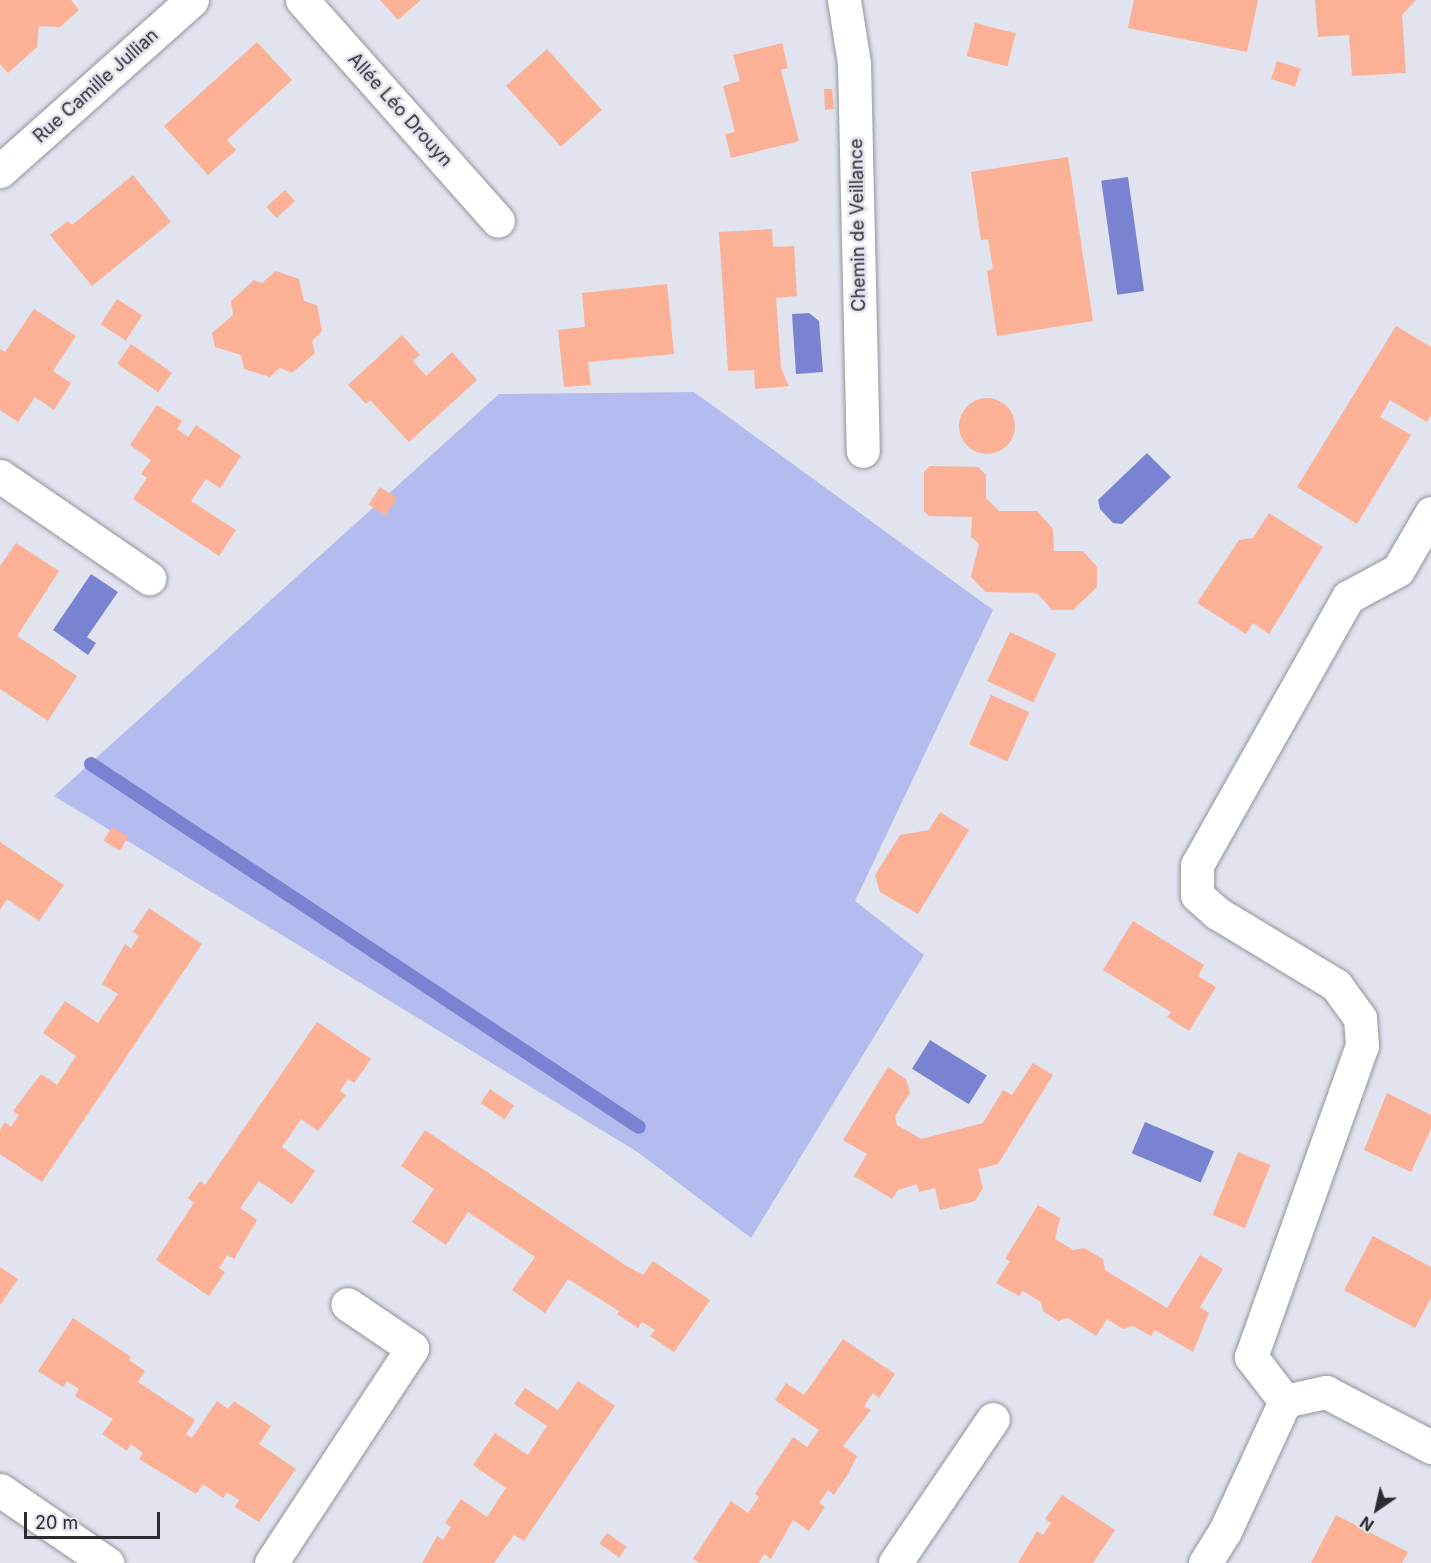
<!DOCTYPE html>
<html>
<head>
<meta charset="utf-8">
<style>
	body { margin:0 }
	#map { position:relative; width:1431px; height:1563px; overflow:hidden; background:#e1e3ee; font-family:Inter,sans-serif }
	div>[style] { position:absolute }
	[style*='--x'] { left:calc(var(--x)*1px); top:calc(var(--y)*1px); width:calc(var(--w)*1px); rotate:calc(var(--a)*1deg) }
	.green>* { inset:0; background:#b3bbef }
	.water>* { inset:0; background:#7a83d2; transform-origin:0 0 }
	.stream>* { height:14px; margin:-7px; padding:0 7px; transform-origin:7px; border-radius:7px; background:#7a83d2 }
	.building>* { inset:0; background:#fcb197; transform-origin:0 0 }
	.round { border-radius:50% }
	.roads { filter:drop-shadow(0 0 2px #92949e) drop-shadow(0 0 2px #92949e) }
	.minor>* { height:33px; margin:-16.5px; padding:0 16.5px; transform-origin:16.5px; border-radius:16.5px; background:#fff }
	span { translate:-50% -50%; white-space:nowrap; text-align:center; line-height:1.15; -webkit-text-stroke:5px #e1e3ee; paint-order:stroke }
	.street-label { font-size:18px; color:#2b2c30 }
	.north { position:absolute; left:1347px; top:1479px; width:60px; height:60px; -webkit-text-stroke:4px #e1e3ee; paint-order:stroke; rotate:214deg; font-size:16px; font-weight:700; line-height:24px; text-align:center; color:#2b2c30 }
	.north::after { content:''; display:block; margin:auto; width:21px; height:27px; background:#2b2c30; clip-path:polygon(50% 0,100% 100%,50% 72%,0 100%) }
	.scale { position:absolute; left:24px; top:1512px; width:136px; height:27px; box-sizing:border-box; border:3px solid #2b2c30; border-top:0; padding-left:8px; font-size:18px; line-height:21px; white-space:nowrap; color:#2b2c30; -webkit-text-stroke:4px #e1e3ee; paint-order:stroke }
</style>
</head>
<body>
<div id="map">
	<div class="green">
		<i style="clip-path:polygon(694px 392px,993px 610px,855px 901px,924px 955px,751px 1238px,639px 1153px,54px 796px,499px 394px)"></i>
	</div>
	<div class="water">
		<i style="left:1128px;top:177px;width:115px;height:27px;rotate:82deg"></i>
		<i style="clip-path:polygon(809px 313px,819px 321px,823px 372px,796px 374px,792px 314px)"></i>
		<i style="clip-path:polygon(1147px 453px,1171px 477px,1122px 524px,1113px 523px,1100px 509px,1098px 500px)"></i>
		<i style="clip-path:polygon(91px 574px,118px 592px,87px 637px,96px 643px,88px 655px,53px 630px)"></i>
		<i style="left:930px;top:1040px;width:67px;height:34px;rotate:32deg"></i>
		<i style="left:1145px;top:1122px;width:75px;height:34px;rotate:23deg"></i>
	</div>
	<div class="stream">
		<i style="--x:91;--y:764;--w:657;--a:33.52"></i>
	</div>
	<div class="building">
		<i style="clip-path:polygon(0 0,71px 0,79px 10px,60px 27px,39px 26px,37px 47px,8px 73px,0 64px)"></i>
		<i style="clip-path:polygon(380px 0,421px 0,398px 20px)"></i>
		<i style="clip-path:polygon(1134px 0,1258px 0,1247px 52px,1128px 28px)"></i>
		<i style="clip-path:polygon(1315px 0,1416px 0,1402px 15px,1406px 73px,1352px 76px,1349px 35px,1318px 37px)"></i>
		<i style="left:975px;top:23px;width:42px;height:34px;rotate:14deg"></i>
		<i style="clip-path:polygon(257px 42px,292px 80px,227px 140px,236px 150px,208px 175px,164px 126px)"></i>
		<i style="clip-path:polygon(782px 43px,788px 68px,781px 70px,799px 141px,731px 158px,725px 134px,735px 132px,723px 86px,740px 81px,733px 55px)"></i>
		<i style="left:547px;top:49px;width:82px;height:55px;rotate:48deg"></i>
		<i style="left:1277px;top:61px;width:25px;height:19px;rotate:18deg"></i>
		<i style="clip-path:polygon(824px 89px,832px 89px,834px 109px,825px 110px)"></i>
		<i style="clip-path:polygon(1068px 157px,1093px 321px,997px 336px,987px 271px,993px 269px,988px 239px,981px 240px,971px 172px)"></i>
		<i style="clip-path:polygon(133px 175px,171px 222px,92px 286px,50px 235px,68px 221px,72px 225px)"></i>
		<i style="left:285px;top:190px;width:15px;height:25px;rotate:48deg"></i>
		<i style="clip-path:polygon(772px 229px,773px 247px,794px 246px,797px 296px,776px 298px,781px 368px,789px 386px,755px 389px,754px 370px,728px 371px,719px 232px)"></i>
		<i style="clip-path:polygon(276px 271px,299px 279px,304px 301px,317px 305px,322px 331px,312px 341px,315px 353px,292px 373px,280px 368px,270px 377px,244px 369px,241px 355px,215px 347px,212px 333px,233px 315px,231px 301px,254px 280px,262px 283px)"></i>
		<i style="clip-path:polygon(667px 284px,674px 354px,588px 362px,591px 385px,564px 387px,558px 330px,585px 327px,582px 293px)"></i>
		<i style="left:117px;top:299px;width:30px;height:30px;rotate:33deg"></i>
		<i style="clip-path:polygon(34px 309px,76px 336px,53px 371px,71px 383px,54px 410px,35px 397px,18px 422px,0 410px,0 349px,5px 352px)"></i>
		<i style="clip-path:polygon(1396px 326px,1431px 347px,1431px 415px,1427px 422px,1390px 400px,1380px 417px,1411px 435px,1357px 524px,1297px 487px)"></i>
		<i style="clip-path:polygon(402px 335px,420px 355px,413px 361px,426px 376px,452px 352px,477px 380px,409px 442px,370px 400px,366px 404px,348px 385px)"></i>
		<i style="left:131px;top:344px;width:50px;height:24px;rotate:35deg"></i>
		<i class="round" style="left:959px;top:398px;width:56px;height:56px"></i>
		<i style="clip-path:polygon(157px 405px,182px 421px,177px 429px,188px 437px,196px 425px,241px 456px,220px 488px,206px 479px,191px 501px,236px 530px,219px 556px,133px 499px,147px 478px,141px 474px,151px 460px,130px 445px)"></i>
		<i style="clip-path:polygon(930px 466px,978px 467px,986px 475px,986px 498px,999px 511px,1037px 511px,1053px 529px,1054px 551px,1083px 551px,1097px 567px,1097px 587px,1073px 610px,1052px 610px,1037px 593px,986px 592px,971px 577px,979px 544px,971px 537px,972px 517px,929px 516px,924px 511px,924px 472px)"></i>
		<i style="left:380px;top:487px;width:20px;height:21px;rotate:33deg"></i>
		<i style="clip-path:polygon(1269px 513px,1323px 547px,1269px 634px,1253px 623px,1246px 634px,1197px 603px,1239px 540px,1253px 538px)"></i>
		<i style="clip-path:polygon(16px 543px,59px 571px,17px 636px,77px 676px,48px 721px,0 689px,0 566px)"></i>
		<i style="left:1010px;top:632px;width:51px;height:54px;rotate:25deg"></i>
		<i style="left:991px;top:695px;width:42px;height:54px;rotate:24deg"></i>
		<i style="clip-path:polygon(940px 812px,969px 830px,918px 914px,880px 892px,875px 875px,900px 835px,929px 830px)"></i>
		<i style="left:112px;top:827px;width:19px;height:16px;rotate:32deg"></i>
		<i style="clip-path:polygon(0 842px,64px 885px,39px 921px,7px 899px,0 910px)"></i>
		<i style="clip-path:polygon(149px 908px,202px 944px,42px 1182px,0 1154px,0 1130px,5px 1122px,11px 1127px,19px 1115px,13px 1111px,41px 1074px,57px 1085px,76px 1056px,43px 1033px,65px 1001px,98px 1023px,118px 994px,102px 984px,125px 944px,131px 948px,139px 936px,133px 932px)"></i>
		<i style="clip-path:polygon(1133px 921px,1204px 965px,1198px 976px,1216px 987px,1189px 1031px,1167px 1017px,1171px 1012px,1103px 970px)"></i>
		<i style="clip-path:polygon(317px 1022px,371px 1059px,354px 1083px,348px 1079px,340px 1091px,346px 1095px,318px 1131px,301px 1119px,282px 1147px,315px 1171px,292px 1204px,259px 1181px,240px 1208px,257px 1220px,234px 1259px,227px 1255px,219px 1268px,225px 1272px,209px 1296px,156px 1260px,194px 1203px,188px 1198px,200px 1181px,205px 1185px)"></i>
		<i style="clip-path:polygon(1033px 1063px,1053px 1075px,998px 1164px,978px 1169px,983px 1188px,975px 1201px,940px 1210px,935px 1188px,919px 1192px,917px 1184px,898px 1190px,892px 1199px,854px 1176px,867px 1154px,843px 1140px,888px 1067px,906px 1079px,910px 1093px,895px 1116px,897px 1125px,921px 1139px,983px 1123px,1003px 1090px,1012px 1095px)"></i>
		<i style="left:490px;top:1089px;width:29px;height:17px;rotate:34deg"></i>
		<i style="clip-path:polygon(1387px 1093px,1431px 1115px,1431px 1129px,1411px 1172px,1364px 1150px)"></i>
		<i style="clip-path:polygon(425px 1130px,625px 1265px,643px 1275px,653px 1261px,710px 1300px,674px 1352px,650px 1336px,655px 1330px,642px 1322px,638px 1328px,617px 1314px,619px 1311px,568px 1279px,545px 1313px,512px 1290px,535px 1257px,468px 1212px,446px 1245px,412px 1222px,434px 1189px,401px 1166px)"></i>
		<i style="left:1238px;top:1152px;width:35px;height:68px;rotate:22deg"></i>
		<i style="clip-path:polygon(1038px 1205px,1060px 1218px,1055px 1239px,1073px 1250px,1084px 1248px,1103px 1259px,1105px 1270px,1167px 1308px,1200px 1255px,1223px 1269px,1200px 1307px,1209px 1313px,1193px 1352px,1155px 1330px,1151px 1336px,1133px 1326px,1123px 1329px,1107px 1319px,1096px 1336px,1068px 1318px,1058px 1321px,1043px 1311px,1041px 1302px,1023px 1291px,1019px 1296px,996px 1283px,1010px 1261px,1005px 1259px)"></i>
		<i style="clip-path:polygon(1373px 1236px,1431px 1267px,1431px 1298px,1415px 1328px,1344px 1290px)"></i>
		<i style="clip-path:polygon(0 1267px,18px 1279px,0 1305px)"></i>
		<i style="clip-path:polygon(73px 1318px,131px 1357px,129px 1360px,145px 1371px,138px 1382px,195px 1420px,186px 1434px,192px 1438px,217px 1401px,228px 1409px,234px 1401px,271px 1426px,259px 1444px,296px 1469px,259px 1522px,235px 1507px,239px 1500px,227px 1492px,223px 1498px,203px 1484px,196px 1494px,139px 1459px,143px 1453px,131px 1444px,127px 1451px,102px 1434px,113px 1419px,75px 1396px,79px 1389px,67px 1381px,63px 1387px,38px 1371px)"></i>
		<i style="clip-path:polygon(843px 1339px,895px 1374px,879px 1398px,873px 1393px,864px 1406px,871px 1410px,843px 1446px,857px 1456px,848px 1474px,834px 1495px,828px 1490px,819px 1503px,825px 1507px,809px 1531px,793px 1520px,771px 1559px,764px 1554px,759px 1563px,699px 1563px,693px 1559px,731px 1501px,748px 1513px,759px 1497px,755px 1494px,793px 1437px,807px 1447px,819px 1430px,775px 1400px,786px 1383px,804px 1395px)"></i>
		<i style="clip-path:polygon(578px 1381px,615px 1406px,524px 1541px,514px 1535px,494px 1563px,422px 1563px,437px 1536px,443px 1540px,451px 1527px,445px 1523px,461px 1499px,487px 1517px,506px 1488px,473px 1465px,495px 1433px,528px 1455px,547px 1426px,514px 1404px,525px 1388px,558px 1410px)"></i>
		<i style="clip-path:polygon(1062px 1495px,1115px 1530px,1093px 1563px,1018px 1563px,1037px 1531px,1043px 1535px,1051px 1523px,1045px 1519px)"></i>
		<i style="clip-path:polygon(1336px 1515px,1408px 1552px,1402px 1563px,1311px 1563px)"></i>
		<i style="left:607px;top:1533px;width:24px;height:13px;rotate:35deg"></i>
	</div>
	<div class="roads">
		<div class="minor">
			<i style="--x:302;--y:0;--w:295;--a:48.4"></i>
			<i style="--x:844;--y:0;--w:64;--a:81"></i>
			<i style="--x:854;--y:63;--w:388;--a:88.7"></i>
			<i style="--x:0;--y:171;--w:257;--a:-41.7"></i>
			<i style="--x:0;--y:476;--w:181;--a:34.4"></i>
			<i style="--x:1285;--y:1401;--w:56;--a:-127.7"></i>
			<i style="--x:1251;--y:1357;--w:330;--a:-70.4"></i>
			<i style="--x:1362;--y:1046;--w:28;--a:-94"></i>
			<i style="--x:1360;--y:1018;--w:41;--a:-126"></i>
			<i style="--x:1336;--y:985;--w:139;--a:-148.8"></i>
			<i style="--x:1217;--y:913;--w:27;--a:-138"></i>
			<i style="--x:1197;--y:895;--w:30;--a:-90"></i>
			<i style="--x:1197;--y:865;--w:308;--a:-60.6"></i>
			<i style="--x:1348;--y:597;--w:57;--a:-28.4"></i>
			<i style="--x:1398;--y:570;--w:66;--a:-59.9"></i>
			<i style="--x:0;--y:1490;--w:130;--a:34.3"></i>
			<i style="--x:271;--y:1563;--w:257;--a:-56.7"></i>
			<i style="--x:412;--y:1348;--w:78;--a:-145.9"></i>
			<i style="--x:895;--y:1563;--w:174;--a:-55.8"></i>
			<i style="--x:1205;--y:1563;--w:38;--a:-58"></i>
			<i style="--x:1225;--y:1531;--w:143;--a:-65.2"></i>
			<i style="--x:1285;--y:1401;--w:42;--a:-12.4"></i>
			<i style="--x:1326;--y:1392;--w:119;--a:27.6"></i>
		</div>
	</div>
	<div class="street-label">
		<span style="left:96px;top:86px;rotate:-42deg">Rue Camille Jullian</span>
		<span style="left:400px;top:110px;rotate:48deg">Allée Léo Drouyn</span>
		<span style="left:858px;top:225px;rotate:-91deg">Chemin de Veillance</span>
	</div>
	<div class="north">N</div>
	<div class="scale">20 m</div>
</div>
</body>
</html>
